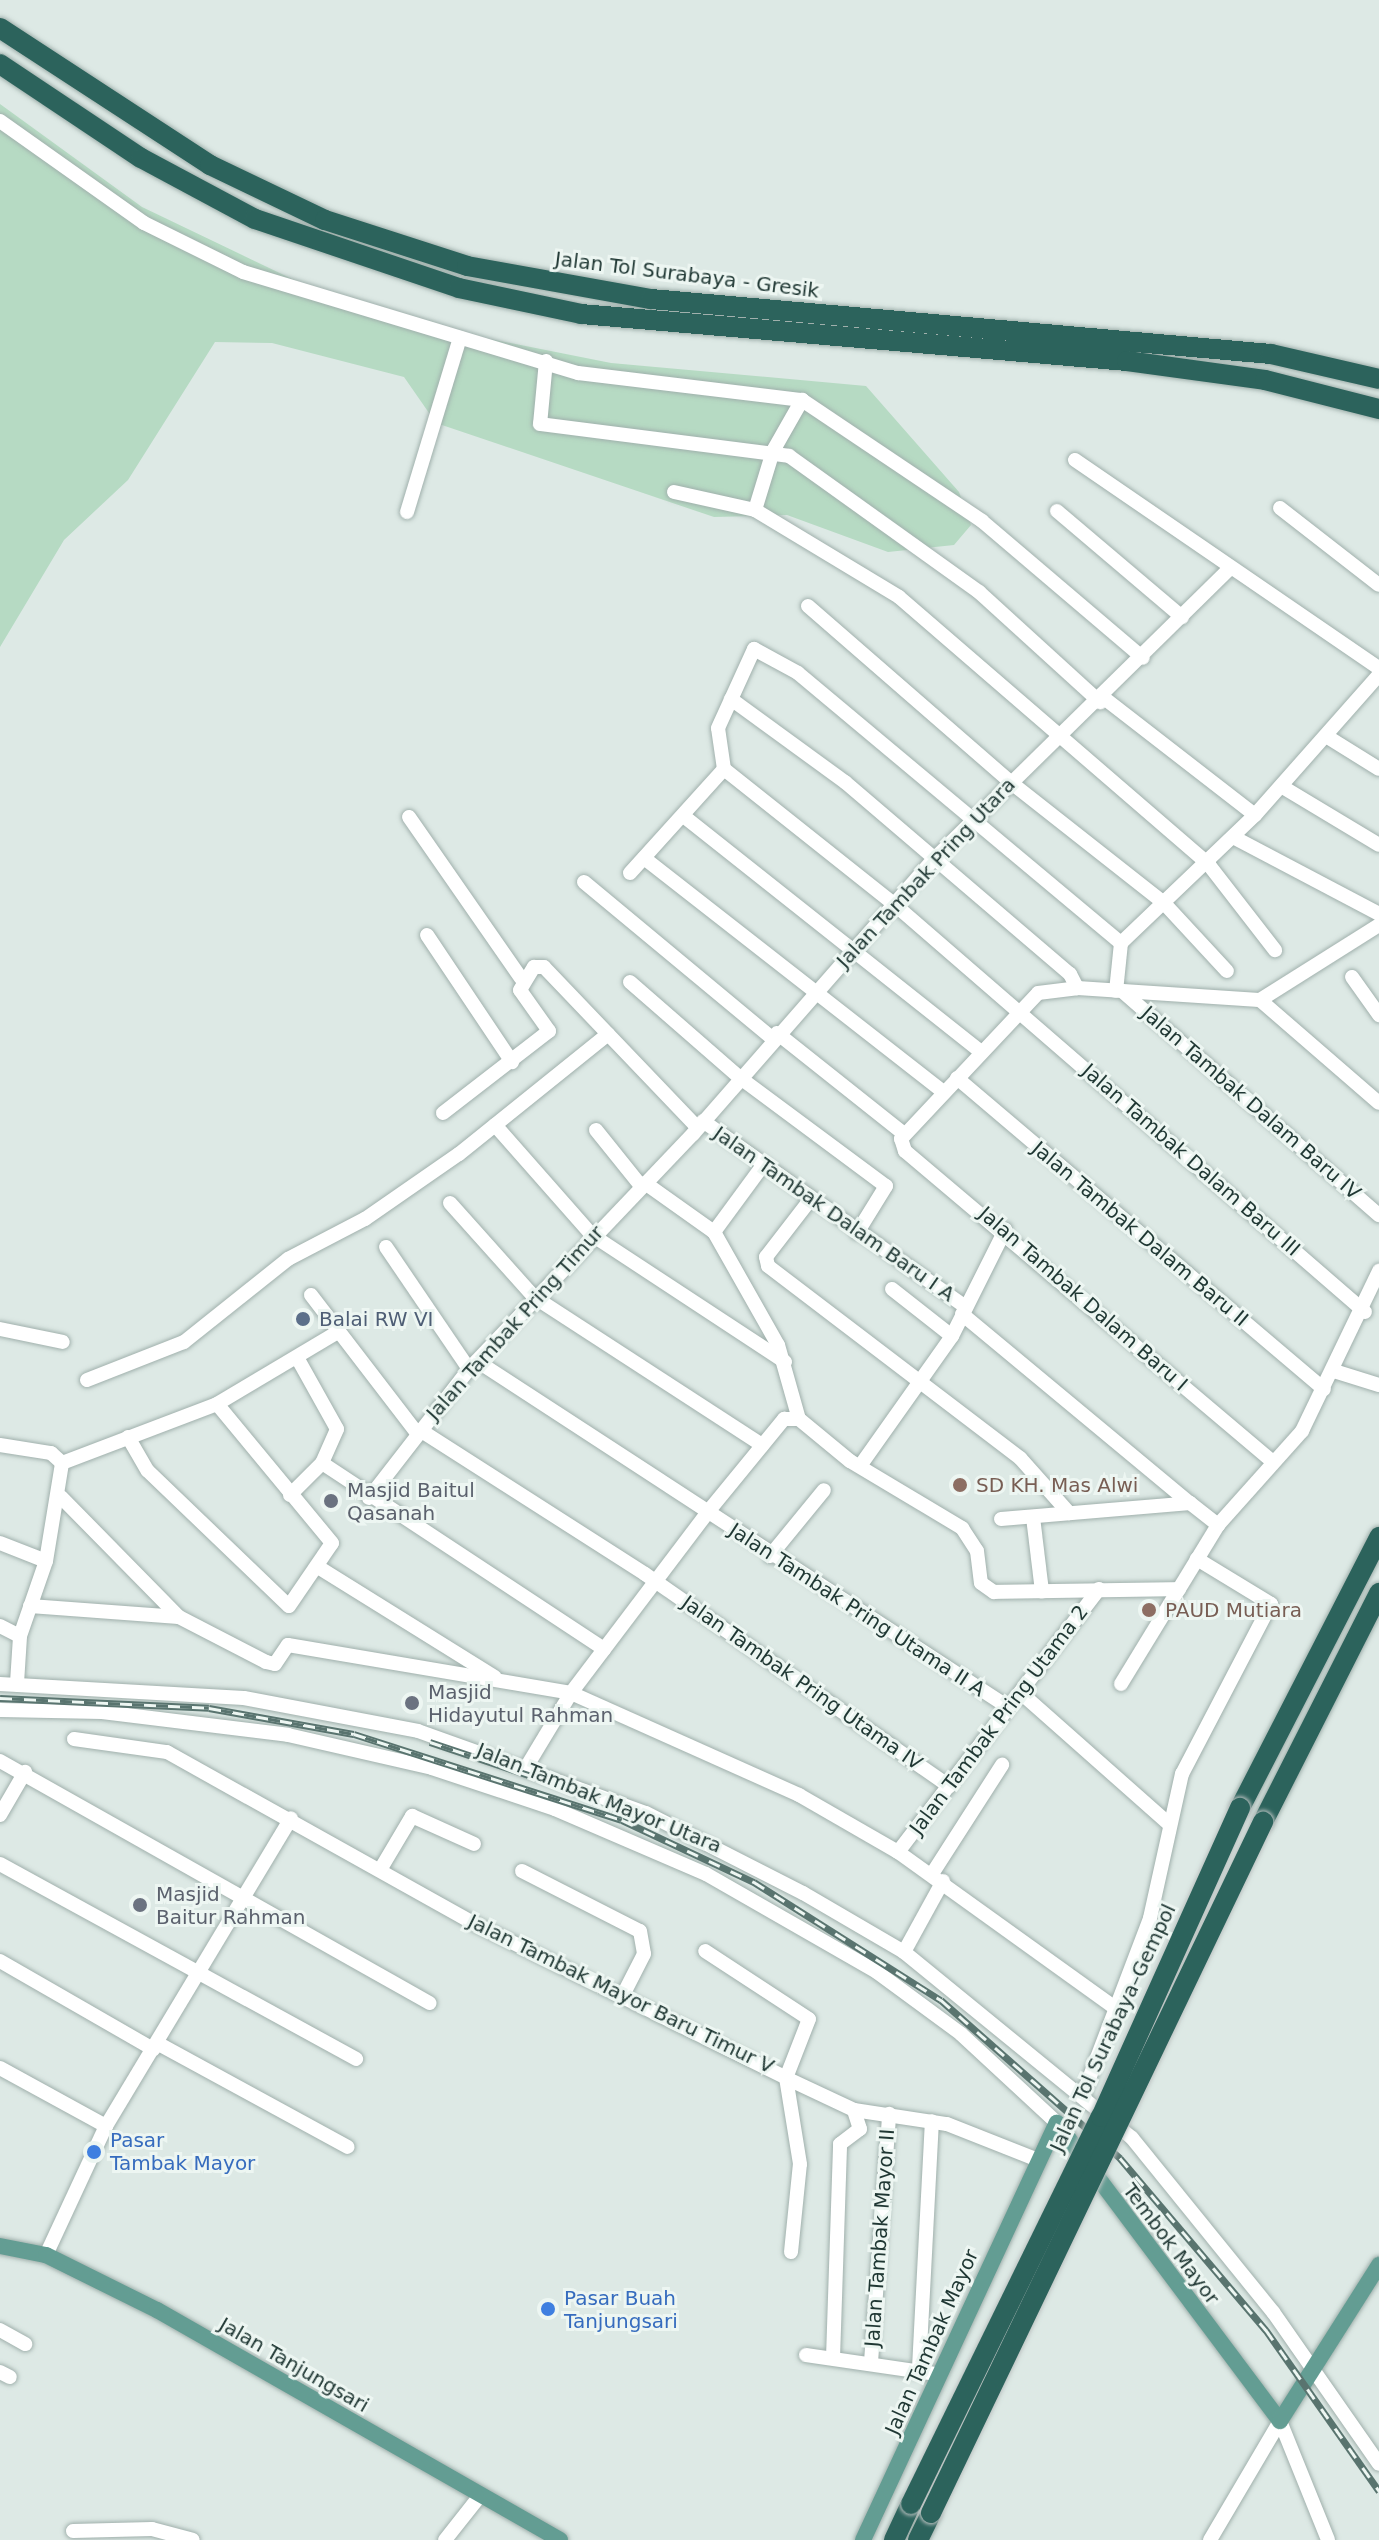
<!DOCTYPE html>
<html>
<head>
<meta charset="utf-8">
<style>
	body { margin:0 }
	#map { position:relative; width:1379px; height:2540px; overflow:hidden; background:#dde9e5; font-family:"DejaVu Sans",sans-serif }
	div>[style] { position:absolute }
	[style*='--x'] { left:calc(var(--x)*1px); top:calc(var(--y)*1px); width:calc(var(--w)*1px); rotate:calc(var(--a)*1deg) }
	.green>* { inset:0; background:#b6dac3 }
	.roads { filter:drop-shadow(0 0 2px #a0b0ac) drop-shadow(0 0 2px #a0b0ac) }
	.minor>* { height:14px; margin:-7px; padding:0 7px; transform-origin:7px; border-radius:7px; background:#fff }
	.major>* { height:16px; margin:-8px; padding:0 8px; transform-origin:8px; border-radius:8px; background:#639d93 }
	.highway>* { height:20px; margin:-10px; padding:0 10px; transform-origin:10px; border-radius:10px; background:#2c635c }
	.rail>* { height:7px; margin-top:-3.5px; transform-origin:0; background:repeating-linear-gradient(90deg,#edf6f2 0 12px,#59746f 0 24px); box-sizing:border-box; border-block:2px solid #59746f }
	.bridges { filter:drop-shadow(0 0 2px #bcc3c2) drop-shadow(0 0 2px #bcc3c2) }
	.highway-bridge>* { height:20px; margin:-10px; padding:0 10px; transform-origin:10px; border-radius:10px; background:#2c635c }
	.dots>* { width:22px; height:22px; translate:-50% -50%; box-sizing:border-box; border:4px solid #edf6f2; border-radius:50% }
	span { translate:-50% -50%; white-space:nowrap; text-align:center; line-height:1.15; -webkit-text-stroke:6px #edf6f2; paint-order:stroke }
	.street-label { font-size:20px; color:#1f3733 }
	.service-label { font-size:20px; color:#4e5e75 }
	.left { translate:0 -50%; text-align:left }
	.education-label { font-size:20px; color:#785e54 }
	.worship-label { font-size:20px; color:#5b616d }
	.shop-label { font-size:20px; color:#366cbe }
</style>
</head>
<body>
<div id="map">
	<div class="green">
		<i style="clip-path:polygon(0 104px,142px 207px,311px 288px,450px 331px,611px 363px,866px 386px,959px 492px,971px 525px,954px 545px,888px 552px,787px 515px,714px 517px,436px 423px,404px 377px,272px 343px,215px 342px,128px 480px,64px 540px,0 647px)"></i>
	</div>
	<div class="roads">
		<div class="minor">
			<i style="--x:0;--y:121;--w:176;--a:35.3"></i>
			<i style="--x:144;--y:223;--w:110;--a:26.3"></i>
			<i style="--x:243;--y:272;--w:350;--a:16.8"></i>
			<i style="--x:578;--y:373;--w:226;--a:6.9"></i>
			<i style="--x:802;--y:400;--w:217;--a:33.9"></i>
			<i style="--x:982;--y:521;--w:211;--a:40.4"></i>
			<i style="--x:546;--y:361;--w:63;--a:95.4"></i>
			<i style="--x:540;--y:424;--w:251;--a:7.3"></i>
			<i style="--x:789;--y:456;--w:234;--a:35.6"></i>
			<i style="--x:979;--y:592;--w:164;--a:42.3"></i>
			<i style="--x:1075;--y:460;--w:368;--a:34.4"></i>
			<i style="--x:674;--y:492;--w:83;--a:12.5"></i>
			<i style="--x:755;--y:510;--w:168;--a:31.1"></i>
			<i style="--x:899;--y:597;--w:410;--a:40.8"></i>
			<i style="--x:1209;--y:865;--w:108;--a:52.2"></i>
			<i style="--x:1280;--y:508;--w:125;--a:37.9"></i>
			<i style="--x:755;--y:510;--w:62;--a:-73"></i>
			<i style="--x:773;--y:451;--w:59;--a:-60.4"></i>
			<i style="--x:1057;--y:511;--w:164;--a:40.3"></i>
			<i style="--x:407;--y:512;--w:182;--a:-73.1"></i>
			<i style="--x:808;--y:606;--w:267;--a:41"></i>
			<i style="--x:1009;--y:781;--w:196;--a:38.2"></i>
			<i style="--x:1163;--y:902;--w:94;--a:47.2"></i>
			<i style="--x:1104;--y:698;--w:191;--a:37.8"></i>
			<i style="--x:1255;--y:815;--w:185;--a:136.3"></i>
			<i style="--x:731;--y:699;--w:141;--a:36.1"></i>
			<i style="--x:845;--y:782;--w:296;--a:40.5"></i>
			<i style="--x:1070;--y:974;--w:16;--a:63"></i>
			<i style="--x:1326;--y:736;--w:62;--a:31.9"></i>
			<i style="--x:724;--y:769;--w:217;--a:38.5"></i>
			<i style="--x:894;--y:904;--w:623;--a:40.9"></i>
			<i style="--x:1281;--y:786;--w:114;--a:31"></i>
			<i style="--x:1255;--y:815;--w:187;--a:-48.5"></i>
			<i style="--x:409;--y:817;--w:196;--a:55.2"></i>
			<i style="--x:686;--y:818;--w:375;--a:38.4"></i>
			<i style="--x:1235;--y:838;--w:163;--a:27.8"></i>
			<i style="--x:644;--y:858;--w:380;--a:38"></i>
			<i style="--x:630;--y:873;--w:140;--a:-47.9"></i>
			<i style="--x:724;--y:769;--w:41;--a:-98.3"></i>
			<i style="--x:718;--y:728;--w:87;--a:-65.5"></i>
			<i style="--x:754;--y:649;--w:50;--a:28.6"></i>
			<i style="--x:798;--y:673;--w:421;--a:39.9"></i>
			<i style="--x:1121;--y:943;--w:48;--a:95.9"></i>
			<i style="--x:584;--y:882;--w:244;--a:39.7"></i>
			<i style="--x:427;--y:935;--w:153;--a:56.2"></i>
			<i style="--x:1352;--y:977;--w:47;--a:54.6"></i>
			<i style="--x:630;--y:982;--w:145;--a:41.1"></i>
			<i style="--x:739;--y:1077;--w:183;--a:36.6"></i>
			<i style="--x:886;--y:1186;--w:55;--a:121.7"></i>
			<i style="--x:1122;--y:991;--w:341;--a:41.1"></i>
			<i style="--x:1260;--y:1000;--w:157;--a:40.9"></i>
			<i style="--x:777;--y:1033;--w:162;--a:38.5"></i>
			<i style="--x:957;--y:1078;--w:481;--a:40.3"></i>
			<i style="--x:443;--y:1113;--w:134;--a:-37.7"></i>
			<i style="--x:549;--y:1031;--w:50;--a:-125.3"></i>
			<i style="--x:520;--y:990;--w:27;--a:-59"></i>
			<i style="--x:534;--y:967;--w:10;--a:0"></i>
			<i style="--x:544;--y:967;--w:93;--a:46.3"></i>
			<i style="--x:703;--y:1121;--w:322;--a:35.3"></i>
			<i style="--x:495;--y:1125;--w:147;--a:48.6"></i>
			<i style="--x:592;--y:1235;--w:231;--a:33.3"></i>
			<i style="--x:596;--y:1130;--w:72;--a:51.2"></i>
			<i style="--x:645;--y:1183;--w:85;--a:35.4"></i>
			<i style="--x:714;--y:1232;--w:130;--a:60.5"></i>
			<i style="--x:778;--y:1345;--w:77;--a:74.2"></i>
			<i style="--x:810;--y:1200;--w:72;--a:127.7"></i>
			<i style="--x:766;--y:1257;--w:9;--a:77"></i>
			<i style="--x:768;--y:1266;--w:317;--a:37.3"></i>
			<i style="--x:1020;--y:1458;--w:74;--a:48.3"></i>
			<i style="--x:450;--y:1203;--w:126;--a:48.2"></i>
			<i style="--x:534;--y:1297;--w:272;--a:33"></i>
			<i style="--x:714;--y:1232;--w:84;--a:-53.7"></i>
			<i style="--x:386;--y:1247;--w:148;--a:55.8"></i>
			<i style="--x:892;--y:1289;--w:76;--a:38.1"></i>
			<i style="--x:311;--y:1295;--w:174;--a:52.5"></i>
			<i style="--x:962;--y:1314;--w:296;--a:39.7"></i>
			<i style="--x:0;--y:1329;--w:64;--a:11.7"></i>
			<i style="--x:477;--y:1361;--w:634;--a:33.09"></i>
			<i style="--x:1334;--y:1371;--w:47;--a:17.3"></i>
			<i style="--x:87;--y:1380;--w:104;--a:-21.4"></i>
			<i style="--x:184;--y:1342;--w:133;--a:-38.6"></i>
			<i style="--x:288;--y:1259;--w:87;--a:-27.5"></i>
			<i style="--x:365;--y:1219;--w:114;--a:-34.7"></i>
			<i style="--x:459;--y:1154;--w:191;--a:-38.8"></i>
			<i style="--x:608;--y:1034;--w:129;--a:46.3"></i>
			<i style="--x:799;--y:1419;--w:66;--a:39.5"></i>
			<i style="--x:850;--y:1461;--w:131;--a:30.9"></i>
			<i style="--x:962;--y:1528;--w:27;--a:57"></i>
			<i style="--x:977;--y:1551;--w:32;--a:83"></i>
			<i style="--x:981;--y:1583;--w:16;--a:35"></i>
			<i style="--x:994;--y:1592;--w:185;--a:-0.9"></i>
			<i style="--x:420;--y:1430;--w:267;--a:32.6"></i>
			<i style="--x:645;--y:1574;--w:371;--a:34.9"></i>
			<i style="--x:128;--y:1437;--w:39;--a:60"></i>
			<i style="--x:148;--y:1471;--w:195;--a:43.8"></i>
			<i style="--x:289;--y:1606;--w:76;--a:-55.7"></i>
			<i style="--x:332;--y:1543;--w:180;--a:-129.6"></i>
			<i style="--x:0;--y:1445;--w:52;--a:8.9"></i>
			<i style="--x:51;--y:1453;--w:15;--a:42"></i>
			<i style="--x:1273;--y:1462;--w:482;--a:-139.8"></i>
			<i style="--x:905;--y:1151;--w:13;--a:-108"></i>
			<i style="--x:901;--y:1139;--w:200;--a:-46.8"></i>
			<i style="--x:1038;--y:993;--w:39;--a:-7"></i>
			<i style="--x:1077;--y:988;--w:183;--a:3.8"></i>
			<i style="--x:1260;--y:1000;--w:141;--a:-32.2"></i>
			<i style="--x:62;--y:1463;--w:166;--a:-20.8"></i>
			<i style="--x:217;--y:1404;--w:141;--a:-30.8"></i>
			<i style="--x:322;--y:1463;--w:338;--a:33.4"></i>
			<i style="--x:860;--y:1466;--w:159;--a:-54.7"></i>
			<i style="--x:952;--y:1336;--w:119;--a:-63.4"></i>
			<i style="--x:290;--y:1495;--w:45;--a:-45"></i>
			<i style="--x:322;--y:1463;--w:37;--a:-66"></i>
			<i style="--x:337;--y:1429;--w:78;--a:-119.2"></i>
			<i style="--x:61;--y:1497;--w:168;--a:45.5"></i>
			<i style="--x:179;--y:1617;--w:98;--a:27.3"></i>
			<i style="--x:266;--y:1662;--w:9;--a:13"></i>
			<i style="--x:275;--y:1664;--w:23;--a:-56"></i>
			<i style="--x:288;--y:1645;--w:287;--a:9.6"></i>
			<i style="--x:571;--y:1693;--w:250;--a:24.1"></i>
			<i style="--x:799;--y:1795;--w:114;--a:29.9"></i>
			<i style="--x:898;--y:1852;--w:272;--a:35.7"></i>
			<i style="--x:369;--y:1498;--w:163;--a:-52.2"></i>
			<i style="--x:469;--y:1369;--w:325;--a:-46.4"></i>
			<i style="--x:693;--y:1134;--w:366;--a:-48.8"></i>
			<i style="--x:934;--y:859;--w:414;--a:-44.5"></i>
			<i style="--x:1033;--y:1517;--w:75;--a:83.1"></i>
			<i style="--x:1001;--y:1519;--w:190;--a:-4.8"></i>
			<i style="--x:1190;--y:1503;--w:36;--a:38"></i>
			<i style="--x:0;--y:1543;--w:49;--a:21.4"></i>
			<i style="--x:770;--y:1556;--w:85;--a:-50.7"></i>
			<i style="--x:318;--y:1567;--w:208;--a:31.9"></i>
			<i style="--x:30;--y:1606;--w:149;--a:4.2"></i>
			<i style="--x:0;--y:1626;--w:22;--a:27"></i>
			<i style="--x:17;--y:1683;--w:47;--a:-86.3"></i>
			<i style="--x:20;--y:1636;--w:79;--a:-70.9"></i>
			<i style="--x:46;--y:1561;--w:99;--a:-80.7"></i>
			<i style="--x:0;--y:1684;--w:244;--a:3.3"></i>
			<i style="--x:244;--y:1698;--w:177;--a:10.7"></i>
			<i style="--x:418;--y:1731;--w:242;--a:19.8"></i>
			<i style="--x:646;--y:1813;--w:176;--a:27"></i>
			<i style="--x:803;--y:1893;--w:117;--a:30.3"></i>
			<i style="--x:904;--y:1952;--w:294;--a:39.2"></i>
			<i style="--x:1132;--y:2138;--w:224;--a:51"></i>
			<i style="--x:1273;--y:2312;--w:185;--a:55.1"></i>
			<i style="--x:1121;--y:1684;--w:186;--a:-58.6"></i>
			<i style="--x:1218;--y:1525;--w:126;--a:-48.2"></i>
			<i style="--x:1302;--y:1431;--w:178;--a:-64.3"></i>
			<i style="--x:1021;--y:1693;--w:198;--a:41.5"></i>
			<i style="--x:0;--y:1710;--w:102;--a:1.1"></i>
			<i style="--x:102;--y:1712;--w:187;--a:7"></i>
			<i style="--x:288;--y:1735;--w:148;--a:12.9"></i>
			<i style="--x:432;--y:1768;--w:130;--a:18.4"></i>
			<i style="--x:555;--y:1809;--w:164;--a:23.3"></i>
			<i style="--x:706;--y:1874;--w:197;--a:29.8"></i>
			<i style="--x:877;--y:1972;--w:104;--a:36.4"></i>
			<i style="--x:961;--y:2034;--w:131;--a:42.8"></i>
			<i style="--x:74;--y:1739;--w:94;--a:8"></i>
			<i style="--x:167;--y:1752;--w:353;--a:29.2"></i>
			<i style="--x:475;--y:1924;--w:347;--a:26.3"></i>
			<i style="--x:786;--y:2078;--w:63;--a:-68.7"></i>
			<i style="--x:809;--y:2019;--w:124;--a:-146.8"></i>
			<i style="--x:0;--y:1761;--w:493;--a:29.4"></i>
			<i style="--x:527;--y:1766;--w:85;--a:-58.9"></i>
			<i style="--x:571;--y:1693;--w:226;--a:-52.9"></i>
			<i style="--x:707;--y:1513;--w:122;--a:-50.7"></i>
			<i style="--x:784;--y:1419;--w:15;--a:0"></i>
			<i style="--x:0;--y:1815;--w:50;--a:-59.8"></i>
			<i style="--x:898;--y:1852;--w:331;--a:-52.6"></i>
			<i style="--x:0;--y:1864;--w:406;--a:28.7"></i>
			<i style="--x:380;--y:1870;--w:63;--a:-59.3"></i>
			<i style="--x:412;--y:1816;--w:68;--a:24.3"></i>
			<i style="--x:522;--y:1871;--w:132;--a:27"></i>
			<i style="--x:640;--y:1931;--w:23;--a:80"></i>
			<i style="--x:644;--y:1954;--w:46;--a:117.1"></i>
			<i style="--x:932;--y:1874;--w:130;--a:-57.3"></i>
			<i style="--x:904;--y:1952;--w:81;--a:-61.2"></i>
			<i style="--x:0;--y:1961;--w:177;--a:29.9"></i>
			<i style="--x:157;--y:2043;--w:217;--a:28.6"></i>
			<i style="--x:0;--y:2068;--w:121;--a:28.7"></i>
			<i style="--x:1084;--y:2092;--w:186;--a:-69.2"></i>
			<i style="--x:1150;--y:1918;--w:148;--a:-77.5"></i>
			<i style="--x:1182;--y:1774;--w:192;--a:-62.4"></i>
			<i style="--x:1271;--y:1604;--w:87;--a:-148.7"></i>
			<i style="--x:791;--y:2252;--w:88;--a:-84.2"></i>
			<i style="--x:800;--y:2164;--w:87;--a:-99.2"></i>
			<i style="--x:786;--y:2078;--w:75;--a:25.2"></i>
			<i style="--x:854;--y:2110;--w:94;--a:8.6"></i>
			<i style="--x:947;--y:2124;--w:98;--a:21.6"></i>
			<i style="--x:46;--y:2255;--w:142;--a:-65.1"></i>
			<i style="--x:106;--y:2126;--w:359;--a:-59"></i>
			<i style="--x:0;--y:2330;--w:29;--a:29"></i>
			<i style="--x:806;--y:2355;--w:132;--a:8.3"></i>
			<i style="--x:833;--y:2358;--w:214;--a:-88.1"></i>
			<i style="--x:840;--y:2144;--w:25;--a:-37"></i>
			<i style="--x:860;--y:2129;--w:20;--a:-108"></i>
			<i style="--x:871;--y:2362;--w:249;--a:-85.8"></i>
			<i style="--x:919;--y:2368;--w:247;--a:-87"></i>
			<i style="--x:0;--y:2372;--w:11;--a:27"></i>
			<i style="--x:1280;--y:2421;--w:128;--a:68"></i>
			<i style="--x:73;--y:2531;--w:79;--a:-1.5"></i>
			<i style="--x:152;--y:2529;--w:42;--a:15"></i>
			<i style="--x:445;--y:2540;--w:55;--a:-51.7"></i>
			<i style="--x:1210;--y:2540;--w:138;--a:-59.5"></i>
		</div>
		<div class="major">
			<i style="--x:0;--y:2246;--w:47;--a:11.1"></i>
			<i style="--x:46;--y:2255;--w:124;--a:26.4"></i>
			<i style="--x:157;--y:2310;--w:464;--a:29.7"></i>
			<i style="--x:863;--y:2540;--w:460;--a:-65.1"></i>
			<i style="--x:1057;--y:2123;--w:372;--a:53.2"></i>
			<i style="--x:1280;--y:2421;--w:185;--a:-57.6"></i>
		</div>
		<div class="highway">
			<i style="--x:0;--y:28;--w:251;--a:33.1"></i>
			<i style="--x:210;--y:165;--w:127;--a:25.6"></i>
			<i style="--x:325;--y:220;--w:149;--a:17.9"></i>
			<i style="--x:467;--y:266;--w:187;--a:10.2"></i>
			<i style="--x:651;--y:299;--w:622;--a:5.07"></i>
			<i style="--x:1271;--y:354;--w:111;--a:13"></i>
			<i style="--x:0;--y:64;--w:169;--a:33.7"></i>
			<i style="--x:141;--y:158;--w:129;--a:28.2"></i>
			<i style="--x:255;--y:219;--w:215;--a:18.7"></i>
			<i style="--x:459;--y:288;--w:125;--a:12"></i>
			<i style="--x:581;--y:314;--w:548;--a:4.92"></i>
			<i style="--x:1127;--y:361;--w:139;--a:7.8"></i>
			<i style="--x:1265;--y:380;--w:118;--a:14.3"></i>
			<i style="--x:1240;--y:1808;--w:305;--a:-62.8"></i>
			<i style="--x:1263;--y:1822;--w:257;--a:-63.1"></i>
			<i style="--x:894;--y:2540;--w:40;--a:-65"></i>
			<i style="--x:918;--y:2540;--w:30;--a:-64"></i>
		</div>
	</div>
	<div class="rail">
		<i style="--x:0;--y:1698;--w:209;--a:2.7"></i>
		<i style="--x:209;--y:1708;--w:147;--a:10.2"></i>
		<i style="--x:354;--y:1734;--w:281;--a:17.8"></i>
		<i style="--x:622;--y:1820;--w:146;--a:25.2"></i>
		<i style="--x:754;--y:1882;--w:221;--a:32.3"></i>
		<i style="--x:941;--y:2000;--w:239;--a:41.4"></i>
		<i style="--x:1120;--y:2158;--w:226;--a:49.7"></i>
		<i style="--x:1266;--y:2330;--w:197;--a:54.9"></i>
		<i style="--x:430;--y:1742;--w:179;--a:18.5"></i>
	</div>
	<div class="bridges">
		<div class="highway-bridge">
			<i style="--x:911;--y:2504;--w:431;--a:-63.9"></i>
			<i style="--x:1101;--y:2117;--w:339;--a:-65.8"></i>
			<i style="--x:931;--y:2513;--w:767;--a:-64.34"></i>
		</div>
	</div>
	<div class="dots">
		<i style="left:303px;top:1319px;background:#5c6f8a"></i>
		<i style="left:960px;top:1485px;background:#8d6e63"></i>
		<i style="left:331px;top:1501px;background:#6b7280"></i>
		<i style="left:1149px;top:1610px;background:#8d6e63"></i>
		<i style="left:412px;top:1703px;background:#6b7280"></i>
		<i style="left:140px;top:1905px;background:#6b7280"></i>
		<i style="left:94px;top:2152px;background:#3f7fe0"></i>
		<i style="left:548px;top:2309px;background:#3f7fe0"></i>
	</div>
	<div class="street-label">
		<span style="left:687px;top:275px;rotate:7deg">Jalan Tol Surabaya - Gresik</span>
		<span style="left:926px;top:873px;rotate:-47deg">Jalan Tambak Pring Utara</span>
		<span style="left:1251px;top:1103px;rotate:41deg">Jalan Tambak Dalam Baru IV</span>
		<span style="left:1191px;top:1160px;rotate:41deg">Jalan Tambak Dalam Baru III</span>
		<span style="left:834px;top:1214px;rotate:35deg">Jalan Tambak Dalam Baru I A</span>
		<span style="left:1140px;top:1234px;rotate:40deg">Jalan Tambak Dalam Baru II</span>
		<span style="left:1083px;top:1299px;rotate:41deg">Jalan Tambak Dalam Baru I</span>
		<span style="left:515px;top:1323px;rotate:-48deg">Jalan Tambak Pring Timur</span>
		<span style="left:857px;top:1610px;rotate:33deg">Jalan Tambak Pring Utama II A</span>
		<span style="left:802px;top:1683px;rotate:35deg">Jalan Tambak Pring Utama IV</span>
		<span style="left:999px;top:1720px;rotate:-53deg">Jalan Tambak Pring Utama 2</span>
		<span style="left:599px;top:1798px;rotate:22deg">Jalan Tambak Mayor Utara</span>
		<span style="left:621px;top:1994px;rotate:26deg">Jalan Tambak Mayor Baru Timur V</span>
		<span style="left:1113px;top:2028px;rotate:-65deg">Jalan Tol Surabaya–Gempol</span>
		<span style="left:880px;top:2238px;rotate:-86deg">Jalan Tambak Mayor II</span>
		<span style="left:1171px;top:2244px;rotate:53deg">Tembok Mayor</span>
		<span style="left:932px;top:2342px;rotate:-66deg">Jalan Tambak Mayor</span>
		<span style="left:294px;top:2365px;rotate:30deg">Jalan Tanjungsari</span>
	</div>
	<div class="service-label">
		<span class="left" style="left:319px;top:1319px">Balai RW VI</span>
	</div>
	<div class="education-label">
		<span class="left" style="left:976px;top:1485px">SD KH. Mas Alwi</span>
		<span class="left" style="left:1165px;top:1610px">PAUD Mutiara</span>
	</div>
	<div class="worship-label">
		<span class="left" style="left:347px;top:1502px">Masjid Baitul<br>Qasanah</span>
		<span class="left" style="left:428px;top:1704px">Masjid<br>Hidayutul Rahman</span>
		<span class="left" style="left:156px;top:1906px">Masjid<br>Baitur Rahman</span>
	</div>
	<div class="shop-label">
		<span class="left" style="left:110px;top:2152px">Pasar<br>Tambak Mayor</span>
		<span class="left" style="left:564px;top:2310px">Pasar Buah<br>Tanjungsari</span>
	</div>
</div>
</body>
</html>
